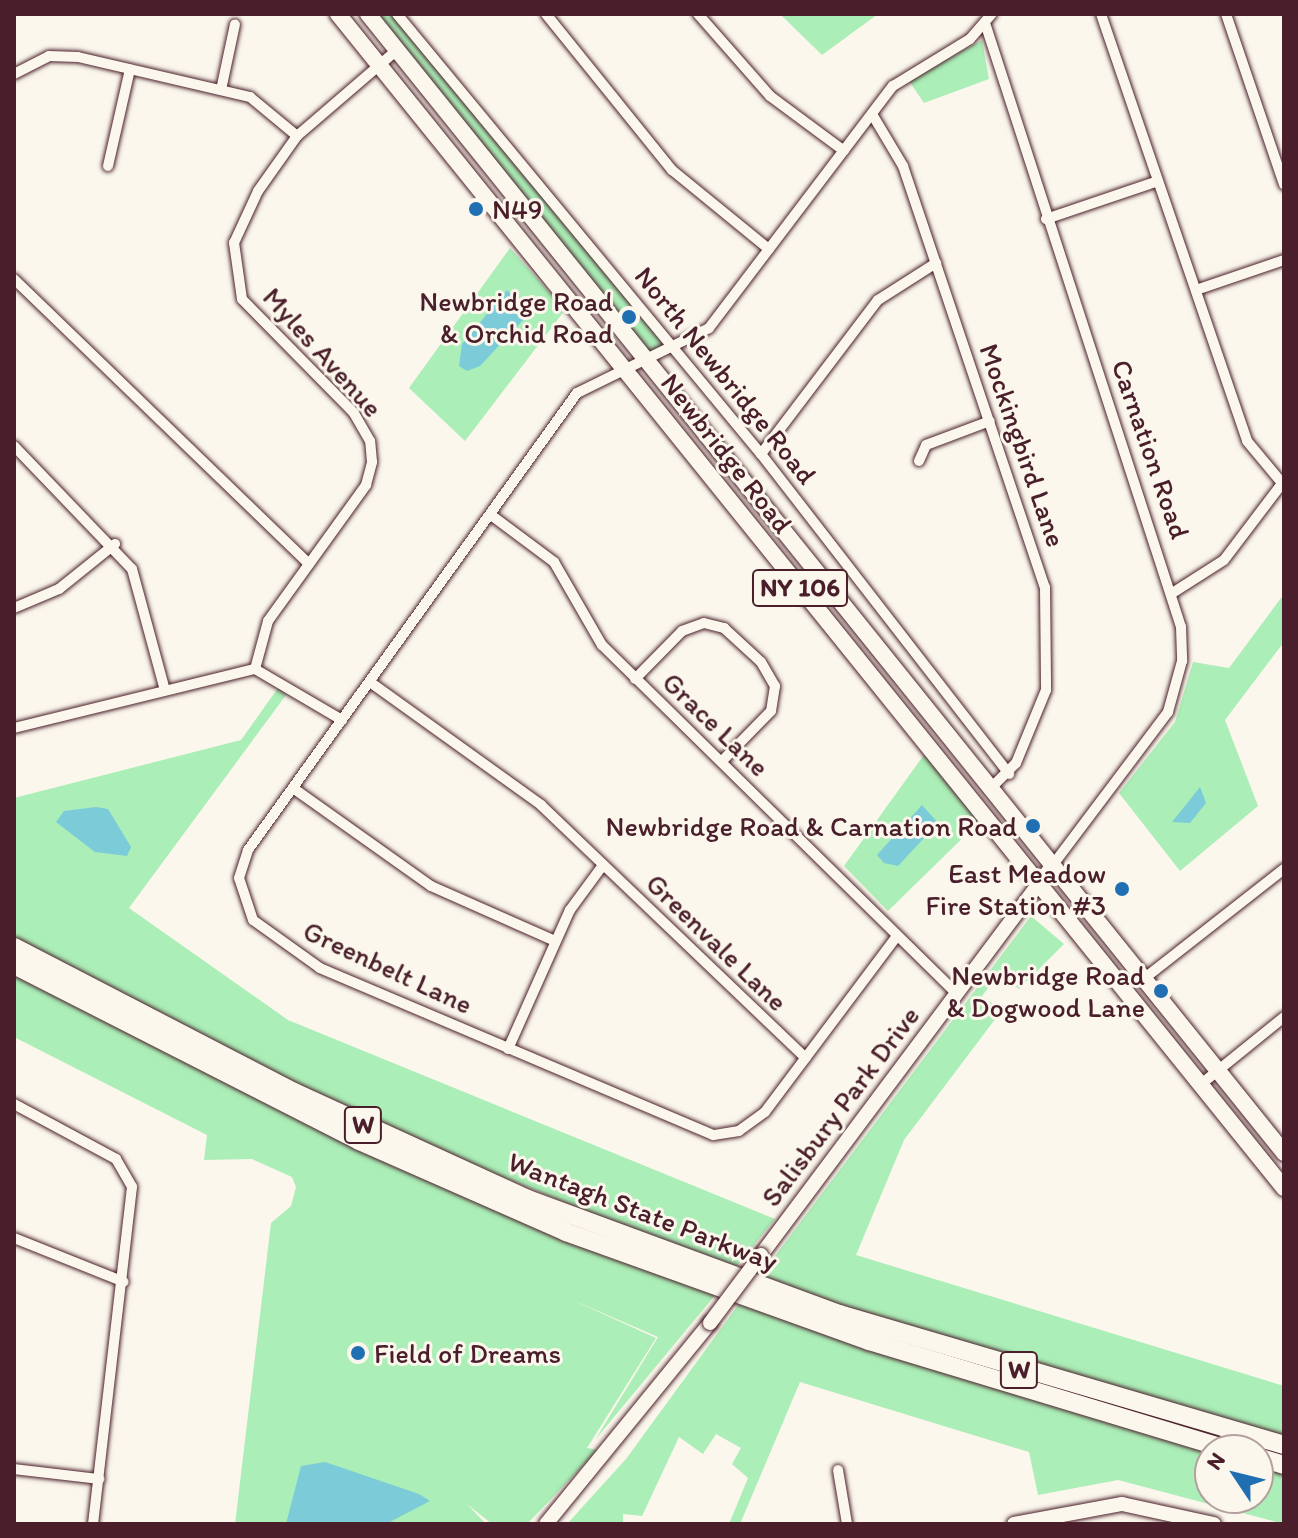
<!DOCTYPE html>
<html>
<head>
<meta charset="utf-8">
<style>
	body { margin:0 }
	#map { position:relative; width:1298px; height:1538px; overflow:hidden; background:#fbf7ec; font-family:Itim,sans-serif }
	div>[style] { position:absolute }
	[style*='--x'] { left:calc(var(--x)*1px); top:calc(var(--y)*1px); width:calc(var(--w)*1px); rotate:calc(var(--a)*1deg) }
	.green>* { inset:0; background:#abeeb7 }
	.water>* { inset:0; background:#7ccbd9 }
	.roads { filter:drop-shadow(0 0 2px #4a1f2b) drop-shadow(0 0 2px #4a1f2b) }
	.street>* { height:10px; margin:-5px; padding:0 5px; transform-origin:5px; border-radius:5px; background:#fbf7ec }
	.secondary>* { height:14px; margin:-7px; padding:0 7px; transform-origin:7px; border-radius:7px; background:#fbf7ec }
	.primary>* { height:16px; margin:-8px; padding:0 8px; transform-origin:8px; border-radius:8px; background:#fbf7ec }
	.highway>* { height:18px; margin:-9px; padding:0 9px; transform-origin:9px; border-radius:9px; background:#fbf7ec }
	.bridges { filter:drop-shadow(0 0 2px #4a1f2b) drop-shadow(0 0 2px #4a1f2b) }
	.secondary-bridge>* { height:14px; margin:-7px; padding:0 7px; transform-origin:7px; border-radius:7px; background:#fbf7ec }
	.dots>* { width:22px; height:22px; translate:-50% -50%; box-sizing:border-box; border:4px solid #fbf7ec; border-radius:50% }
	span { translate:-50% -50%; white-space:nowrap; text-align:center; line-height:1.15; -webkit-text-stroke:6px #fbf7ec; paint-order:stroke }
	.shield-label span { padding:2px 6px; background:#fbf7ec; border:2px solid; border-radius:6px; -webkit-text-stroke-width:0 }
	.shield-label { font-size:26px; color:#4a1f2b; font-weight:700 }
	.poi-label { font-size:28px; color:#4a1f2b }
	.left { translate:0 -50%; text-align:left }
	.right { translate:-100% -50%; text-align:right }
	.street-label { font-size:28px; color:#4a1f2b }
	.frame { position:absolute; inset:0; border:16px solid #4a1f2b; pointer-events:none }
	.north { position:absolute; left:1194px; top:1434px; width:80px; height:80px; box-sizing:border-box; background:#fbf7ec; border:2px solid #b4a19f; border-radius:50%; rotate:305deg; font-size:22px; font-weight:700; line-height:32px; text-align:center; color:#4a1f2b }
	.north::after { content:''; display:block; margin:auto; width:28px; height:36px; background:#1f6fb2; clip-path:polygon(50% 0,100% 100%,50% 72%,0 100%) }
</style>
</head>
<body>
<div id="map">
	<div class="green">
		<i style="clip-path:polygon(371px 14px,393px 14px,671px 350px,647px 356px)"></i>
		<i style="clip-path:polygon(780px 14px,878px 14px,822px 55px)"></i>
		<i style="clip-path:polygon(982px 40px,989px 79px,924px 103px,909px 81px)"></i>
		<i style="clip-path:polygon(510px 248px,565px 310px,465px 441px,409px 388px)"></i>
		<i style="clip-path:polygon(1284px 594px,1284px 642px,1225px 720px,1258px 806px,1180px 871px,1119px 793px,1175px 722px,1193px 662px,1229px 668px)"></i>
		<i style="clip-path:polygon(278px 688px,286px 695px,129px 908px,288px 1020px,775px 1219px,733px 1271px,395px 1133px,14px 940px,14px 798px,241px 740px)"></i>
		<i style="clip-path:polygon(926px 752px,981px 820px,888px 911px,844px 866px)"></i>
		<i style="clip-path:polygon(1031px 916px,1064px 944px,1019px 989px,998px 975px,982px 996px,1002px 1010px,904px 1140px,856px 1255px,1284px 1386px,1284px 1440px,757px 1280px)"></i>
		<i style="clip-path:polygon(14px 974px,437px 1185px,716px 1294px,595px 1440px,658px 1337px,568px 1298px,656px 1338px,587px 1448px,598px 1450px,527px 1524px,492px 1524px,467px 1504px,486px 1524px,235px 1524px,271px 1223px,291px 1206px,296px 1187px,292px 1177px,252px 1159px,204px 1160px,207px 1135px,14px 1037px)"></i>
		<i style="clip-path:polygon(739px 1304px,1210px 1453px,1210px 1498px,1258px 1498px,1258px 1466px,1284px 1473px,1284px 1524px,1118px 1480px,1038px 1495px,1029px 1452px,800px 1382px,740px 1524px,729px 1524px,748px 1478px,732px 1464px,741px 1448px,716px 1434px,703px 1454px,679px 1437px,642px 1516px,623px 1514px,623px 1524px,567px 1524px,626px 1459px)"></i>
	</div>
	<div class="water">
		<i style="clip-path:polygon(507px 290px,525px 309px,524px 319px,480px 366px,467px 371px,459px 366px,462px 344px)"></i>
		<i style="clip-path:polygon(1200px 787px,1206px 803px,1190px 823px,1172px 822px)"></i>
		<i style="clip-path:polygon(922px 805px,938px 823px,898px 866px,884px 863px,877px 855px)"></i>
		<i style="clip-path:polygon(96px 807px,108px 809px,131px 847px,127px 856px,95px 852px,56px 822px,64px 811px)"></i>
		<i style="clip-path:polygon(325px 1462px,419px 1494px,430px 1501px,386px 1524px,286px 1524px,301px 1466px)"></i>
	</div>
	<div class="roads">
		<div class="street">
			<i style="--x:397;--y:14;--w:571;--a:50.4"></i>
			<i style="--x:761;--y:454;--w:405;--a:52.2"></i>
			<i style="--x:546;--y:14;--w:201;--a:51.1"></i>
			<i style="--x:672;--y:170;--w:125;--a:39.2"></i>
			<i style="--x:698;--y:14;--w:109;--a:48.7"></i>
			<i style="--x:770;--y:96;--w:92;--a:36.6"></i>
			<i style="--x:1101;--y:14;--w:451;--a:71.1"></i>
			<i style="--x:1247;--y:441;--w:55;--a:50.2"></i>
			<i style="--x:1226;--y:14;--w:180;--a:71.2"></i>
			<i style="--x:985;--y:23;--w:635;--a:72.02"></i>
			<i style="--x:1181;--y:627;--w:34;--a:88"></i>
			<i style="--x:1182;--y:661;--w:53;--a:105.4"></i>
			<i style="--x:1168;--y:712;--w:193;--a:127"></i>
			<i style="--x:14;--y:74;--w:39;--a:-27"></i>
			<i style="--x:49;--y:56;--w:29;--a:2"></i>
			<i style="--x:78;--y:57;--w:177;--a:13.1"></i>
			<i style="--x:250;--y:97;--w:61;--a:39.7"></i>
			<i style="--x:221;--y:90;--w:67;--a:-78"></i>
			<i style="--x:872;--y:114;--w:61;--a:59.2"></i>
			<i style="--x:903;--y:166;--w:444;--a:71.4"></i>
			<i style="--x:1045;--y:587;--w:103;--a:89.4"></i>
			<i style="--x:1046;--y:690;--w:79;--a:112.3"></i>
			<i style="--x:1016;--y:763;--w:38;--a:135"></i>
			<i style="--x:108;--y:166;--w:99;--a:-77.2"></i>
			<i style="--x:1046;--y:219;--w:118;--a:-18.7"></i>
			<i style="--x:14;--y:279;--w:410;--a:44"></i>
			<i style="--x:1196;--y:290;--w:93;--a:-18.8"></i>
			<i style="--x:14;--y:446;--w:170;--a:46.2"></i>
			<i style="--x:132;--y:569;--w:122;--a:74.8"></i>
			<i style="--x:761;--y:454;--w:193;--a:-52.8"></i>
			<i style="--x:878;--y:300;--w:69;--a:-32.5"></i>
			<i style="--x:919;--y:461;--w:17;--a:-66"></i>
			<i style="--x:926;--y:445;--w:68;--a:-20.6"></i>
			<i style="--x:491;--y:515;--w:79;--a:36.7"></i>
			<i style="--x:554;--y:562;--w:96;--a:60"></i>
			<i style="--x:602;--y:645;--w:496;--a:44.5"></i>
			<i style="--x:1174;--y:592;--w:59;--a:-32.6"></i>
			<i style="--x:1224;--y:560;--w:99;--a:-52.8"></i>
			<i style="--x:14;--y:608;--w:49;--a:-22.9"></i>
			<i style="--x:59;--y:589;--w:72;--a:-38.8"></i>
			<i style="--x:255;--y:669;--w:50;--a:-74.8"></i>
			<i style="--x:268;--y:621;--w:168;--a:-54.2"></i>
			<i style="--x:366;--y:485;--w:24;--a:-75"></i>
			<i style="--x:372;--y:462;--w:21;--a:-95"></i>
			<i style="--x:370;--y:441;--w:32;--a:-120"></i>
			<i style="--x:354;--y:413;--w:160;--a:-134.5"></i>
			<i style="--x:242;--y:299;--w:57;--a:-98.1"></i>
			<i style="--x:234;--y:243;--w:57;--a:-65.2"></i>
			<i style="--x:258;--y:191;--w:67;--a:-54.7"></i>
			<i style="--x:297;--y:136;--w:132;--a:-40.7"></i>
			<i style="--x:635;--y:679;--w:67;--a:-45.6"></i>
			<i style="--x:682;--y:631;--w:23;--a:-20"></i>
			<i style="--x:704;--y:623;--w:21;--a:14"></i>
			<i style="--x:724;--y:628;--w:50;--a:42.6"></i>
			<i style="--x:761;--y:662;--w:28;--a:60"></i>
			<i style="--x:775;--y:686;--w:25;--a:99"></i>
			<i style="--x:771;--y:711;--w:71;--a:134.4"></i>
			<i style="--x:370;--y:682;--w:211;--a:35.7"></i>
			<i style="--x:541;--y:805;--w:366;--a:43.7"></i>
			<i style="--x:14;--y:728;--w:248;--a:-13.8"></i>
			<i style="--x:255;--y:669;--w:101;--a:30.4"></i>
			<i style="--x:293;--y:788;--w:169;--a:35.4"></i>
			<i style="--x:431;--y:886;--w:136;--a:23.9"></i>
			<i style="--x:897;--y:936;--w:220;--a:126.9"></i>
			<i style="--x:765;--y:1112;--w:32;--a:144"></i>
			<i style="--x:739;--y:1131;--w:26;--a:171"></i>
			<i style="--x:713;--y:1135;--w:427;--a:-157"></i>
			<i style="--x:320;--y:968;--w:82;--a:-144.4"></i>
			<i style="--x:253;--y:920;--w:44;--a:-108.4"></i>
			<i style="--x:239;--y:878;--w:29;--a:-72"></i>
			<i style="--x:248;--y:850;--w:563;--a:-54.25"></i>
			<i style="--x:577;--y:393;--w:147;--a:-26.2"></i>
			<i style="--x:709;--y:328;--w:304;--a:-52.8"></i>
			<i style="--x:893;--y:86;--w:90;--a:-31.4"></i>
			<i style="--x:970;--y:39;--w:33;--a:-49"></i>
			<i style="--x:1141;--y:981;--w:182;--a:-38.1"></i>
			<i style="--x:508;--y:1049;--w:152;--a:-66"></i>
			<i style="--x:570;--y:910;--w:56;--a:-53.7"></i>
			<i style="--x:1200;--y:1085;--w:108;--a:-39"></i>
			<i style="--x:14;--y:1104;--w:116;--a:28.3"></i>
			<i style="--x:116;--y:1159;--w:32;--a:60"></i>
			<i style="--x:132;--y:1187;--w:339;--a:96.6"></i>
			<i style="--x:14;--y:1238;--w:118;--a:21.8"></i>
			<i style="--x:14;--y:1469;--w:86;--a:6.7"></i>
			<i style="--x:838;--y:1470;--w:55;--a:80.5"></i>
		</div>
		<div class="secondary">
			<i style="--x:761;--y:1255;--w:486;--a:-53.2"></i>
			<i style="--x:546;--y:1524;--w:259;--a:-50.8"></i>
			<i style="--x:1014;--y:1524;--w:110;--a:-10.5"></i>
			<i style="--x:1122;--y:1504;--w:94;--a:12.3"></i>
		</div>
		<div class="primary">
			<i style="--x:338;--y:14;--w:1508;--a:51.14"></i>
			<i style="--x:368;--y:14;--w:1462;--a:51.19"></i>
		</div>
		<div class="highway">
			<i style="--x:14;--y:947;--w:315;--a:27.4"></i>
			<i style="--x:294;--y:1092;--w:257;--a:24.6"></i>
			<i style="--x:528;--y:1199;--w:332;--a:20.3"></i>
			<i style="--x:839;--y:1314;--w:464;--a:16.4"></i>
			<i style="--x:14;--y:965;--w:387;--a:27"></i>
			<i style="--x:359;--y:1141;--w:226;--a:23.7"></i>
			<i style="--x:566;--y:1232;--w:322;--a:19.8"></i>
			<i style="--x:869;--y:1341;--w:378;--a:16.8"></i>
			<i style="--x:1258;--y:1457;--w:27;--a:17"></i>
		</div>
	</div>
	<div class="bridges">
		<div class="secondary-bridge">
			<i style="--x:710;--y:1323;--w:85;--a:-53.1"></i>
		</div>
	</div>
	<div class="dots">
		<i style="left:476px;top:209px;background:#1f6fb2"></i>
		<i style="left:629px;top:317px;background:#1f6fb2"></i>
		<i style="left:1033px;top:826px;background:#1f6fb2"></i>
		<i style="left:1122px;top:889px;background:#1f6fb2"></i>
		<i style="left:1161px;top:991px;background:#1f6fb2"></i>
		<i style="left:358px;top:1353px;background:#1f6fb2"></i>
	</div>
	<div class="shield-label">
		<span style="left:800px;top:588px">NY 106</span>
		<span style="left:363px;top:1125px">W</span>
		<span style="left:1019px;top:1370px">W</span>
	</div>
	<div class="poi-label">
		<span class="left" style="left:492px;top:209px">N49</span>
		<span class="right" style="left:613px;top:317px">Newbridge Road<br>&amp; Orchid Road</span>
		<span class="right" style="left:1017px;top:826px">Newbridge Road &amp; Carnation Road</span>
		<span class="right" style="left:1106px;top:889px">East Meadow<br>Fire Station #3</span>
		<span class="right" style="left:1145px;top:991px">Newbridge Road<br>&amp; Dogwood Lane</span>
		<span class="left" style="left:374px;top:1353px">Field of Dreams</span>
	</div>
	<div class="street-label">
		<span style="left:323px;top:352px;rotate:48deg">Myles Avenue</span>
		<span style="left:726px;top:375px;rotate:51deg">North Newbridge Road</span>
		<span style="left:1023px;top:445px;rotate:71deg">Mockingbird Lane</span>
		<span style="left:1151px;top:449px;rotate:71deg">Carnation Road</span>
		<span style="left:727px;top:453px;rotate:52deg">Newbridge Road</span>
		<span style="left:716px;top:724px;rotate:44deg">Grace Lane</span>
		<span style="left:717px;top:942px;rotate:44deg">Greenvale Lane</span>
		<span style="left:388px;top:967px;rotate:25deg">Greenbelt Lane</span>
		<span style="left:840px;top:1106px;rotate:-53deg">Salisbury Park Drive</span>
		<span style="left:643px;top:1211px;rotate:21deg">Wantagh State Parkway</span>
	</div>
	<div class="frame"></div>
	<div class="north">N</div>
</div>
</body>
</html>
